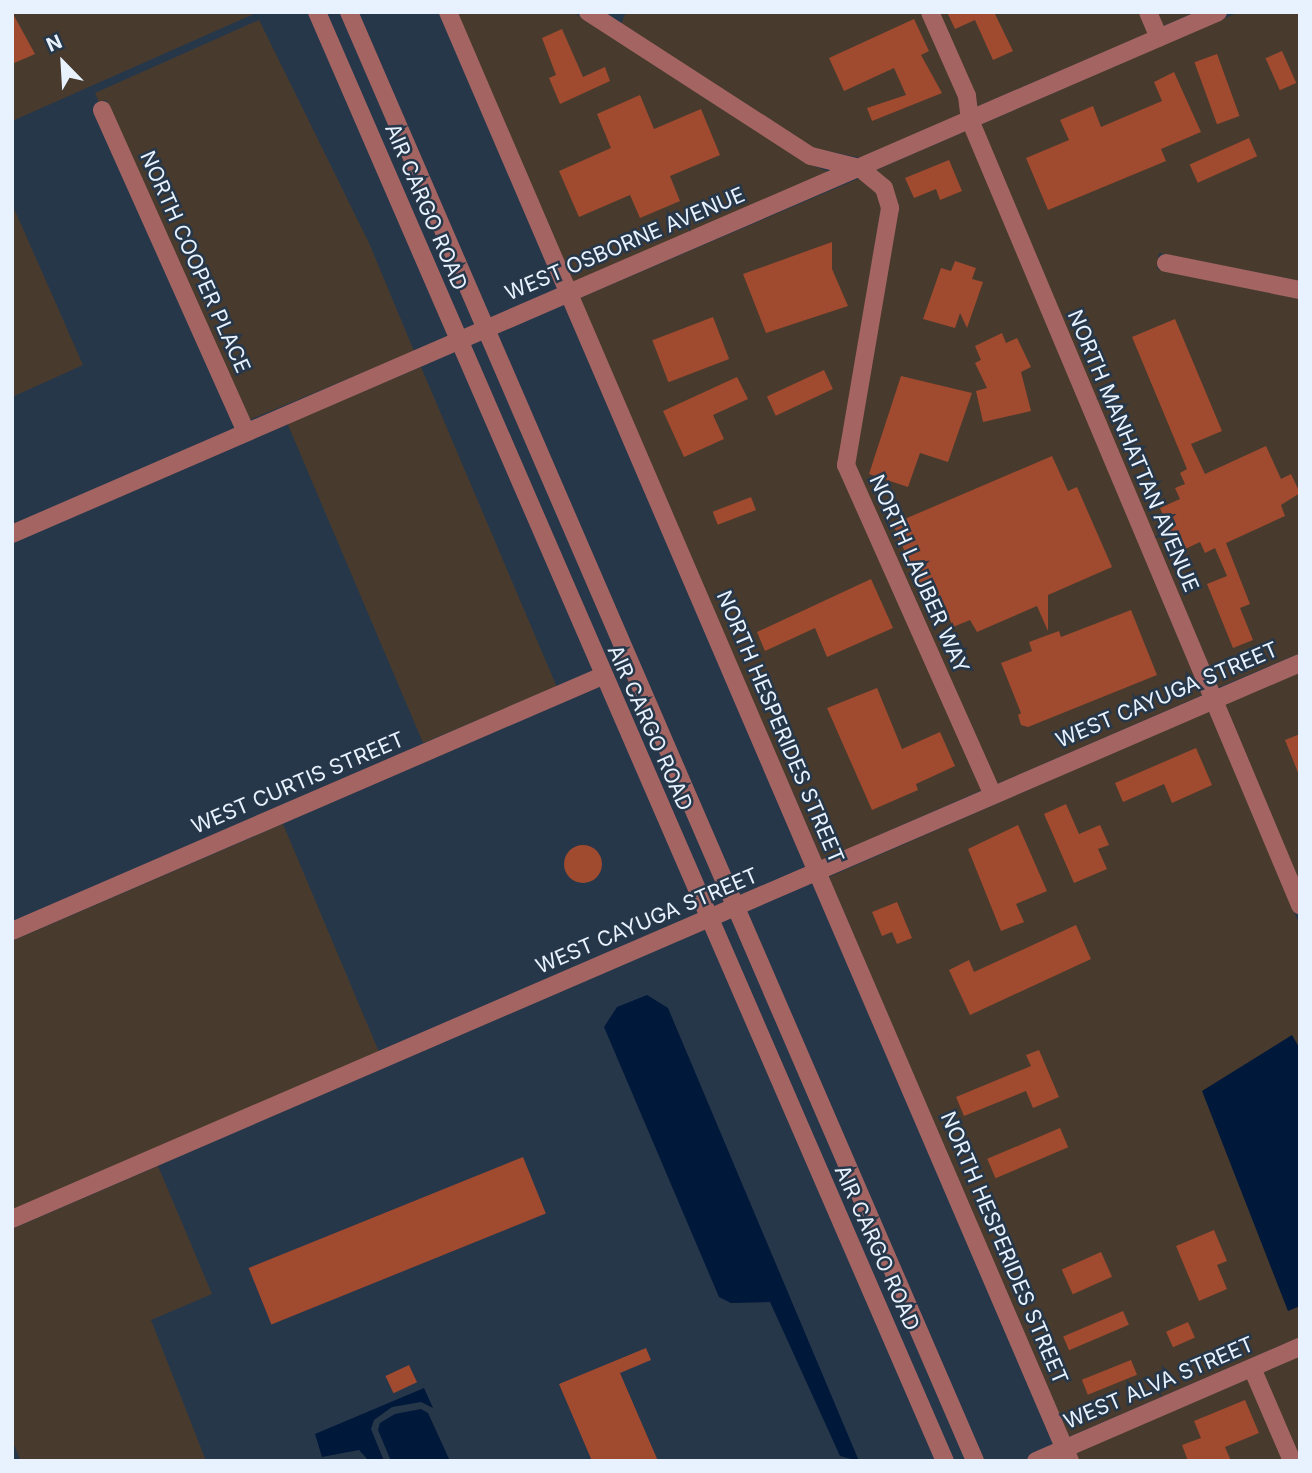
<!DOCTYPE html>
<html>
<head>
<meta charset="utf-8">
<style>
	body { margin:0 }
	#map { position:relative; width:1312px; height:1473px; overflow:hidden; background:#27374a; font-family:Inter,sans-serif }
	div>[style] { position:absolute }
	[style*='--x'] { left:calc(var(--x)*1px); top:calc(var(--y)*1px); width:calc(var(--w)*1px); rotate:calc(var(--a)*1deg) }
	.industrial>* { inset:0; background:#483b2d; transform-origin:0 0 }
	.water>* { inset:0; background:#00183a }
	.building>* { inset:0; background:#a04a2f; transform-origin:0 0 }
	.round { border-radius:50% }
	.minor>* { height:18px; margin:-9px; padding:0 9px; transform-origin:9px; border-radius:9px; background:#a46562 }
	span { translate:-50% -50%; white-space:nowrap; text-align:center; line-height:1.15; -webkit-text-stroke:5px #27374a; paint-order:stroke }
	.street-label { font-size:21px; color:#e7f2fe }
	.frame { position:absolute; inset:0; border:14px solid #e7f2fe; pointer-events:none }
	.north { position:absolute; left:28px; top:28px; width:70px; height:70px; -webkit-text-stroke:5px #27374a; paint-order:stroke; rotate:336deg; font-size:19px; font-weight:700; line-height:28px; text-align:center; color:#e7f2fe }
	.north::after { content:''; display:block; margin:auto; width:24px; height:32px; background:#e7f2fe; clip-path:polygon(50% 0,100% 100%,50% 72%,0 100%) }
</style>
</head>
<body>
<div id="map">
	<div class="industrial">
		<i style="clip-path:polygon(12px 12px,258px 12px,12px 121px)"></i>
		<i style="clip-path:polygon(456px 12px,573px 12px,807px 163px,829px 172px,571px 283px)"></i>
		<i style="clip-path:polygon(626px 12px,921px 12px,959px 98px,961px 114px,861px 158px,814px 148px,621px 24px)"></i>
		<i style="clip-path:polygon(939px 12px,1139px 12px,1148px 33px,976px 107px)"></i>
		<i style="clip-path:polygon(1157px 12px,1195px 12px,1163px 26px)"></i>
		<i style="clip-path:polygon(1239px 12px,1300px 12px,1300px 281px,1159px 253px,1157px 269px,1300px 299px,1300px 653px,1217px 688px,980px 125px)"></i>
		<i style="clip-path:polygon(259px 20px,369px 243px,414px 351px,249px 420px,106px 100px,99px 102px,95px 93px)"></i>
		<i style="clip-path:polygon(966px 131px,1202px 695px,997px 784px,854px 465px,898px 211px,876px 170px)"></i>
		<i style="clip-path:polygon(860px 178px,877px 192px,881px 208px,838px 468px,982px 790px,822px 860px,578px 299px)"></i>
		<i style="clip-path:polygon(12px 204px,83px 365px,12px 397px)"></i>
		<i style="left:421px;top:367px;width:347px;height:145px;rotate:67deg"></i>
		<i style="clip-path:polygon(1300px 672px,1300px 885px,1224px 705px)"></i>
		<i style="clip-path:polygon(1209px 711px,1300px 926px,1300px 1049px,1291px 1035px,1288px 1310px,1300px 1306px,1300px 1337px,1068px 1437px,829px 877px)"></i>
		<i style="clip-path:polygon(283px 824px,379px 1052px,12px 1210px,12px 941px)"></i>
		<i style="clip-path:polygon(158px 1166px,212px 1294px,151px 1320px,206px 1461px,21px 1461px,12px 1440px,12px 1229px)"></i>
		<i style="clip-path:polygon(1300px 1356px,1300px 1459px,1262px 1373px)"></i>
		<i style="clip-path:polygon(1248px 1379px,1283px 1461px,1078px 1461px,1075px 1453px)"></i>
	</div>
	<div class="water">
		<i style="clip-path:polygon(647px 995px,668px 1008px,859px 1461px,840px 1456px,770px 1302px,731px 1303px,719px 1297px,604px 1027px,617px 1007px)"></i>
		<i style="clip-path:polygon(1292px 1035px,1300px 1049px,1300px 1306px,1288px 1311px,1202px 1091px)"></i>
		<i style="clip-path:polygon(424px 1388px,433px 1408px,421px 1402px,392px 1407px,374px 1420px,371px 1429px,384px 1461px,369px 1461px,359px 1450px,322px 1457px,315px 1434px)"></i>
		<i style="clip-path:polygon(421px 1409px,428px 1413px,450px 1461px,391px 1461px,378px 1430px,380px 1423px,395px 1414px)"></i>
	</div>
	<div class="building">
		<i style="clip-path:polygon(12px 12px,35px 54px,12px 64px)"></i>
		<i style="clip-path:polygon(947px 12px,994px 12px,1013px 51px,993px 60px,975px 20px,955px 29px)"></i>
		<i style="clip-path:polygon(914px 19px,929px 51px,921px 55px,942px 93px,872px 121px,867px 108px,906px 95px,894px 68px,844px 91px,829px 58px)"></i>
		<i style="clip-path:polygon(562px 29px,583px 77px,605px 67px,610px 81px,560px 104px,549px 78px,556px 75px,542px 38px)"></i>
		<i style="left:1282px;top:51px;width:35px;height:18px;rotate:66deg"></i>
		<i style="left:1217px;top:54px;width:66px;height:24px;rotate:70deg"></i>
		<i style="clip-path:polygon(1174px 72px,1201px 132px,1161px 149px,1166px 161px,1048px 210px,1026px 158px,1069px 140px,1060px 120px,1093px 106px,1101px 127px,1162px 101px,1154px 82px)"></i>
		<i style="clip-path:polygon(640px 95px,654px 129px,701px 109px,720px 155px,670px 176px,680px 201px,640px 218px,630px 195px,579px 217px,559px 171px,611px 148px,597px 114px)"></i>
		<i style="left:1249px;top:138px;width:20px;height:65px;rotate:66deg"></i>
		<i style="clip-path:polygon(949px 160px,962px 191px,940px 200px,936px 189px,914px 198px,905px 178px)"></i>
		<i style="clip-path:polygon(832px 242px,832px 269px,848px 306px,766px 333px,743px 274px)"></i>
		<i style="clip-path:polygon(955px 261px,976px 268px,972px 279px,983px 282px,967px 328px,960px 313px,955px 328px,923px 319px,941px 268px,951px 271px)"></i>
		<i style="left:713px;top:317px;width:45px;height:65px;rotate:69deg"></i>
		<i style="clip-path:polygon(1175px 319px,1222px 431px,1191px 444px,1205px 474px,1266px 446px,1281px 479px,1291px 474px,1300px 493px,1281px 505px,1285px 516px,1226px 543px,1250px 604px,1240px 608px,1253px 640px,1233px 648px,1207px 584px,1227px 576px,1215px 548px,1205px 553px,1200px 542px,1179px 552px,1160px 508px,1180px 499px,1175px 488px,1185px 484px,1180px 473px,1187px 469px,1132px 337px)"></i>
		<i style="clip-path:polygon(1002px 333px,1006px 343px,1017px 338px,1031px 367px,1021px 372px,1031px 411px,983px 422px,976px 391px,987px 388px,975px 363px,981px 360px,975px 346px)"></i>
		<i style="left:824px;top:370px;width:21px;height:63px;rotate:65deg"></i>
		<i style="clip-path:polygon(901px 376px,972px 393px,948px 462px,920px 453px,908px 487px,869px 474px)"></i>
		<i style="clip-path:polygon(737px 377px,748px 399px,713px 415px,724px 439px,684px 457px,663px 411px)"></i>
		<i style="clip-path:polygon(1052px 456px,1068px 491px,1077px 487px,1112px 567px,1048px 595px,1048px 631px,1037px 606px,977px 632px,970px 620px,953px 627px,944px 605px,920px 587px,893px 524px)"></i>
		<i style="left:751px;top:497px;width:14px;height:41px;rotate:69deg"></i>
		<i style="clip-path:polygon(871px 579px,893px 628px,827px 657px,815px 628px,765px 651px,757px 632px)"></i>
		<i style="clip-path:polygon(1131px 610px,1157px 675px,1028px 727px,1021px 725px,1018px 715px,1021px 713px,1001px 663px,1032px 651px,1029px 642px,1059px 631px,1061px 637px)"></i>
		<i style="clip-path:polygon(877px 688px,902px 749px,940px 732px,955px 766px,916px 784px,918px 790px,872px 810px,827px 708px)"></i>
		<i style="clip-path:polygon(1300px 734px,1300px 775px,1299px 775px,1285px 740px)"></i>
		<i style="clip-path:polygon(1196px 748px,1212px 785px,1172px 803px,1164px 784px,1123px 802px,1115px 783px)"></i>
		<i style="clip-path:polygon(1066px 804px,1079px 834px,1100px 825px,1109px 845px,1098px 849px,1107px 869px,1074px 883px,1044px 814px)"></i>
		<i style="clip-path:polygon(1018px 825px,1047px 891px,1016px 904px,1024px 922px,1001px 931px,968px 849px)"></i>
		<i class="round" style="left:564px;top:845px;width:38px;height:38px"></i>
		<i style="clip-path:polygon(897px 902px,912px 938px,897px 944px,892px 932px,882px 936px,872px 912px)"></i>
		<i style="clip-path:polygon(1076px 925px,1091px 959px,970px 1015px,949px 970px,969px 960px,974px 972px)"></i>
		<i style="clip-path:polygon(1039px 1050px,1059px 1097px,1033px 1108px,1026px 1091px,964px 1116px,956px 1097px,1031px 1066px,1026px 1055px)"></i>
		<i style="left:1060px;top:1128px;width:21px;height:79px;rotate:67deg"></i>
		<i style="left:523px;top:1157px;width:61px;height:296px;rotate:68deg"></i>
		<i style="clip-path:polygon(1214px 1230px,1227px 1261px,1217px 1265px,1227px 1289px,1199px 1301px,1176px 1246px)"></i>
		<i style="left:1101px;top:1252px;width:27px;height:43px;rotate:66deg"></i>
		<i style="left:1123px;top:1311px;width:15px;height:65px;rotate:67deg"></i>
		<i style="left:1188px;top:1322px;width:17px;height:24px;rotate:66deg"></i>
		<i style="clip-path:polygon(646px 1348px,651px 1360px,620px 1373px,658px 1461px,592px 1461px,559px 1384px)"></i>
		<i style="left:1131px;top:1360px;width:16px;height:53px;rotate:68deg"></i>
		<i style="left:409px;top:1365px;width:19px;height:26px;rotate:65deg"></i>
		<i style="clip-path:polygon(1245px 1400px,1259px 1433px,1225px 1447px,1231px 1461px,1188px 1461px,1182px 1445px,1201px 1438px,1194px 1421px)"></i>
	</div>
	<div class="minor">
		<i style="--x:317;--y:12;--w:1579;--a:66.57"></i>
		<i style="--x:349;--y:12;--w:1578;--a:66.63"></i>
		<i style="--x:448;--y:12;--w:1577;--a:66.77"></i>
		<i style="--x:588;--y:12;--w:265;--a:32.9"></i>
		<i style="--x:811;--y:156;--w:50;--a:13.8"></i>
		<i style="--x:860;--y:168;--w:31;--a:40"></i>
		<i style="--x:884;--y:188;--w:21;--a:73"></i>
		<i style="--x:890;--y:208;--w:261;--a:99.7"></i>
		<i style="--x:846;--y:465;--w:361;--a:66"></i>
		<i style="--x:930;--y:12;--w:92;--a:66.2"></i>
		<i style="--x:967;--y:96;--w:24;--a:83"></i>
		<i style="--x:970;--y:120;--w:852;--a:67.2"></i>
		<i style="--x:1148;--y:12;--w:28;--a:67"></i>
		<i style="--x:102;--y:110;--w:353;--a:65.9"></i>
		<i style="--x:1166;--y:263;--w:137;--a:11.4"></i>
		<i style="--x:12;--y:534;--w:1314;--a:-23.4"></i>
		<i style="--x:12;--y:931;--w:643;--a:-23.37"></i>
		<i style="--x:12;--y:1219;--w:1403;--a:-23.35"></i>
		<i style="--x:1252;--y:1368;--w:101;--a:66.7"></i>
		<i style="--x:1036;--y:1461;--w:288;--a:-23.4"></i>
	</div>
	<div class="street-label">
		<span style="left:426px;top:207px;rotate:67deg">AIR CARGO ROAD</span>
		<span style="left:625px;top:244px;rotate:-23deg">WEST OSBORNE AVENUE</span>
		<span style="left:195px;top:262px;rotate:66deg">NORTH COOPER PLACE</span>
		<span style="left:1133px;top:451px;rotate:67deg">NORTH MANHATTAN AVENUE</span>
		<span style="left:919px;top:574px;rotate:66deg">NORTH LAUBER WAY</span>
		<span style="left:1167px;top:695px;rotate:-23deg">WEST CAYUGA STREET</span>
		<span style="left:780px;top:727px;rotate:67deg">NORTH HESPERIDES STREET</span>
		<span style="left:650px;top:728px;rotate:66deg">AIR CARGO ROAD</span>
		<span style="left:298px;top:783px;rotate:-23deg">WEST CURTIS STREET</span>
		<span style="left:647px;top:921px;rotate:-23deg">WEST CAYUGA STREET</span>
		<span style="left:877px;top:1248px;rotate:66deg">AIR CARGO ROAD</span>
		<span style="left:1004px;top:1248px;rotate:67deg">NORTH HESPERIDES STREET</span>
		<span style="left:1159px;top:1383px;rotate:-23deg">WEST ALVA STREET</span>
	</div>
	<div class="frame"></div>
	<div class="north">N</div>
</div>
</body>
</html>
